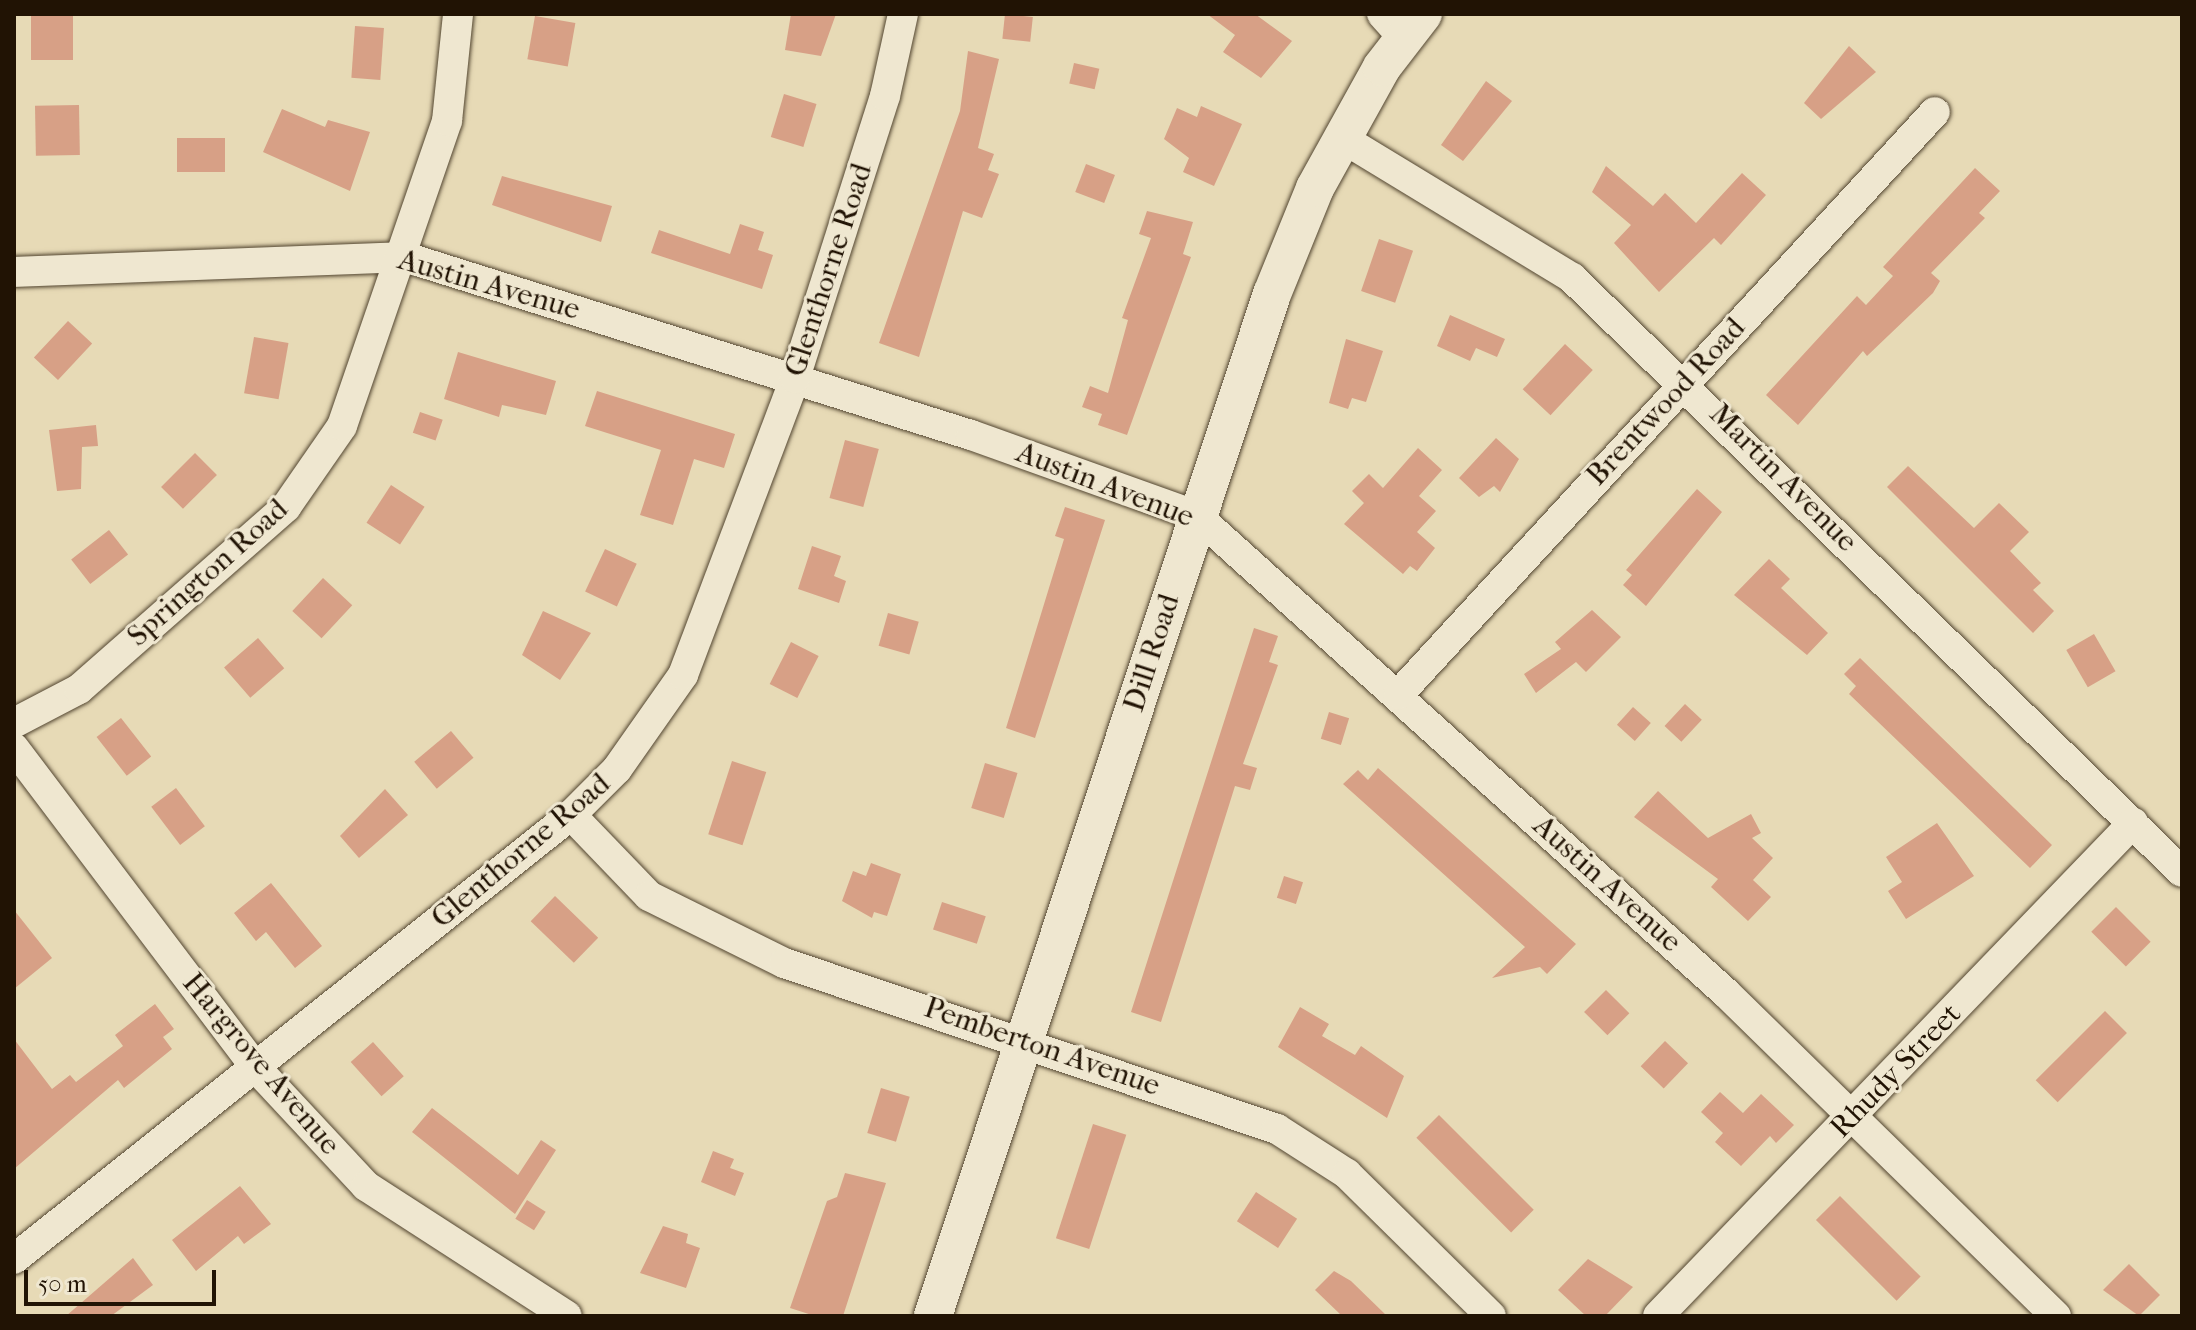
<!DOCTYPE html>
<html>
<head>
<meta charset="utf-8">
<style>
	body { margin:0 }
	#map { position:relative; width:2196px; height:1330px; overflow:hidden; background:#e7dab6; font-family:"IM FELL French Canon",serif }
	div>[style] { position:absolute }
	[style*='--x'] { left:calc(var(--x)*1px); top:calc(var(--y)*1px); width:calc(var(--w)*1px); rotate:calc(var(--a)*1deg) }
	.building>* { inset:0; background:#d7a086; transform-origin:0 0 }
	.roads { filter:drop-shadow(0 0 2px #524530) drop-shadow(0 0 2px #524530) }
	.minor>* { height:30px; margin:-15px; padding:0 15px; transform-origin:15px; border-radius:15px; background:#efe7d0 }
	.tertiary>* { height:38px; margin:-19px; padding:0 19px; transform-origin:19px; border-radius:19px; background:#efe7d0 }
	span { translate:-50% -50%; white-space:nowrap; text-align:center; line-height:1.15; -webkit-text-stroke:6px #efe7d0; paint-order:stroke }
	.street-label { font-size:30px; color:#211304 }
	.frame { position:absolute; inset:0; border:16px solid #211304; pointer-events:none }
	.scale { position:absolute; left:24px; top:1270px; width:192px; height:36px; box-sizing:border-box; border:4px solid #211304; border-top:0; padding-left:10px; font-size:24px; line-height:28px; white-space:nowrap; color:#211304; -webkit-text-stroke:6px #efe7d0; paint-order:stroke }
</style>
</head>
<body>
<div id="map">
	<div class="building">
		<i style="left:31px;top:14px;width:42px;height:46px"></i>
		<i style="clip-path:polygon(791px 14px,836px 14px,821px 56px,785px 50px)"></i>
		<i style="left:1005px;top:14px;width:28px;height:25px;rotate:6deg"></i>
		<i style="clip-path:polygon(1207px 14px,1255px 14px,1292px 41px,1261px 78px,1223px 52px,1235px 35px)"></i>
		<i style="left:535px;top:16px;width:41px;height:44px;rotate:10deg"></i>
		<i style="left:355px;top:26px;width:29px;height:52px;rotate:4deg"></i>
		<i style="clip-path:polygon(1849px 46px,1876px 72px,1821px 119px,1804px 103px)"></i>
		<i style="clip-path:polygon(968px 51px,999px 59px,978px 148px,994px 154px,988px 170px,999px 174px,982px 218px,963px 211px,919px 357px,879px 343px,960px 111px)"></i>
		<i style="left:1074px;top:63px;width:26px;height:21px;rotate:13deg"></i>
		<i style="clip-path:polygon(1486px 81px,1512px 101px,1463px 161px,1441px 145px)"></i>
		<i style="left:784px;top:94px;width:34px;height:45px;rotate:17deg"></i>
		<i style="left:79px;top:105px;width:50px;height:44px;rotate:89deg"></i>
		<i style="clip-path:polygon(1201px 106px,1242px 124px,1214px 186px,1183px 172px,1189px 158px,1164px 139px,1177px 108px,1197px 117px)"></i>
		<i style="clip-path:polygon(282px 109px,325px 127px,328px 120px,370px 132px,350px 191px,263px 152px)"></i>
		<i style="left:177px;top:138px;width:48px;height:34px"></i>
		<i style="left:1086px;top:164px;width:31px;height:30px;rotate:21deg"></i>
		<i style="clip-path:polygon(1606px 166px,1653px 206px,1665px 193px,1696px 223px,1742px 173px,1766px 195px,1721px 245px,1714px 238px,1659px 292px,1614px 243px,1631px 225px,1592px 192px)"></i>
		<i style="clip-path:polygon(1975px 168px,2000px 191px,1979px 213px,1985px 218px,1931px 273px,1940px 281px,1933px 293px,1867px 356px,1863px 351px,1798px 425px,1766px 395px,1857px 296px,1866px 305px,1893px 276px,1883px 267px)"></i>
		<i style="clip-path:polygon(502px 176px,612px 206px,601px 242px,492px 205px)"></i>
		<i style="clip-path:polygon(1147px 211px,1193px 222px,1183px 254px,1191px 257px,1127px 435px,1098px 425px,1102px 414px,1082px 407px,1090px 386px,1108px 393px,1128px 320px,1122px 318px,1151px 238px,1139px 234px)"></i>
		<i style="clip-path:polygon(740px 224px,764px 232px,758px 250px,773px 255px,762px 289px,651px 253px,659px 230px,730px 254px)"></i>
		<i style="left:1379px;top:239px;width:36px;height:55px;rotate:19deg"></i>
		<i style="clip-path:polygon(1450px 315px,1505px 339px,1497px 357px,1476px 348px,1470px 361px,1437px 346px)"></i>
		<i style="left:68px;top:321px;width:33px;height:50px;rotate:43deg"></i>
		<i style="left:254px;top:337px;width:35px;height:57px;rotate:10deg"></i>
		<i style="clip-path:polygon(1346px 339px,1383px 351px,1366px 402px,1352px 398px,1348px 409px,1329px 403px)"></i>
		<i style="left:1565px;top:344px;width:38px;height:62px;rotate:43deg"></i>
		<i style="clip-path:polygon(458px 352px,556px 381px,546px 415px,502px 405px,499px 417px,444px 399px)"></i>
		<i style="clip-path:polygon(597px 391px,735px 434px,724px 468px,694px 459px,673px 525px,640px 515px,661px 450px,585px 426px)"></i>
		<i style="left:420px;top:412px;width:24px;height:22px;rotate:19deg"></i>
		<i style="clip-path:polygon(96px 425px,98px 446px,82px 447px,81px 489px,57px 491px,49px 430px)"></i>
		<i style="clip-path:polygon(1496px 438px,1519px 459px,1500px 492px,1494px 486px,1479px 497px,1459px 478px)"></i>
		<i style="left:845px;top:440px;width:35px;height:60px;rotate:15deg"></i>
		<i style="clip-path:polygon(1418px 448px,1442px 470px,1419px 496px,1436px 511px,1417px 532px,1435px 548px,1417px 571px,1410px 566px,1403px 574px,1344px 524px,1364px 503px,1352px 491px,1369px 474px,1383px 488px)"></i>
		<i style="left:195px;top:453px;width:31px;height:48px;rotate:45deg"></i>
		<i style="clip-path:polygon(1908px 466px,1974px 528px,1999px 503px,2029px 532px,2010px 551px,2041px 583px,2033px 590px,2054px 611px,2033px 633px,1887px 487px)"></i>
		<i style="left:391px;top:485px;width:40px;height:45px;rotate:33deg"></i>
		<i style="clip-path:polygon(1697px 489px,1722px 512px,1646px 606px,1623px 585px,1632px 575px,1626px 570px)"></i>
		<i style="clip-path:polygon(1065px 507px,1105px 520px,1035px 738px,1006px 728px,1064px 539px,1055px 536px)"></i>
		<i style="left:109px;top:530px;width:31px;height:48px;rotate:52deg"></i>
		<i style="clip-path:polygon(812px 546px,841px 556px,834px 576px,846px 581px,839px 603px,798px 589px)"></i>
		<i style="left:605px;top:549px;width:35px;height:47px;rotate:25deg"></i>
		<i style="clip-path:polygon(1769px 559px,1790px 579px,1781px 588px,1828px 633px,1807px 655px,1734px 595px)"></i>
		<i style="left:323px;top:578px;width:40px;height:45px;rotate:43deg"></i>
		<i style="clip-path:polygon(1592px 610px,1621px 637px,1586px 672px,1576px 662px,1536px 693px,1524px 674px,1561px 649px,1555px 642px)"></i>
		<i style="clip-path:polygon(543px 611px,591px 633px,560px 680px,522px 655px)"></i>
		<i style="left:888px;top:613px;width:32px;height:34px;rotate:16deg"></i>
		<i style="clip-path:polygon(1254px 628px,1278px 636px,1269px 662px,1278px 665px,1243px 764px,1257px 768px,1250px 790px,1235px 786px,1161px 1022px,1131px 1012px)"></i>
		<i style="left:2094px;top:634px;width:43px;height:32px;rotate:60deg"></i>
		<i style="left:258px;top:638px;width:40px;height:45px;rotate:49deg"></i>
		<i style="left:791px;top:642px;width:31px;height:47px;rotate:27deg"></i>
		<i style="clip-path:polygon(1860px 658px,2052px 845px,2030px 868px,1849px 694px,1856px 686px,1844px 674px)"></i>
		<i style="left:1685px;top:704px;width:23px;height:30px;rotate:43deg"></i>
		<i style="left:1633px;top:707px;width:24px;height:24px;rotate:42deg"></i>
		<i style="left:1329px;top:712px;width:21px;height:28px;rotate:17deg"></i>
		<i style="left:121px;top:718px;width:49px;height:31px;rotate:52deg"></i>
		<i style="left:451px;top:731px;width:35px;height:48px;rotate:50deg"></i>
		<i style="left:732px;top:761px;width:36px;height:77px;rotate:18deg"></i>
		<i style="left:985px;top:763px;width:34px;height:47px;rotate:17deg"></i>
		<i style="clip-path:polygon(1378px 768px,1576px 944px,1547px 974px,1540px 967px,1492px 978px,1525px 947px,1343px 784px,1358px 770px,1368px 780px)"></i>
		<i style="left:176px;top:788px;width:48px;height:31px;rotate:53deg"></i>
		<i style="clip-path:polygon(385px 789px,408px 815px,359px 858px,340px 836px)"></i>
		<i style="clip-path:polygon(1658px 791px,1708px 838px,1751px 814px,1761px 833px,1752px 838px,1773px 858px,1753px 880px,1771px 897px,1748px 921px,1711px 887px,1718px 879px,1634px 817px)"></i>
		<i style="clip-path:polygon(1937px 823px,1974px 876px,1906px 919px,1888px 891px,1902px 882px,1886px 857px)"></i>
		<i style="clip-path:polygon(871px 863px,901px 874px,887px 916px,874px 912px,872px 918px,842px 901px,853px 871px,866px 876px)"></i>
		<i style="left:1284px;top:876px;width:20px;height:23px;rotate:18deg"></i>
		<i style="clip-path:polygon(271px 883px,322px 946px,295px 968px,266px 932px,256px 941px,234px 913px)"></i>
		<i style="left:555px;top:896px;width:60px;height:35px;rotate:44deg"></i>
		<i style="left:942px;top:902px;width:46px;height:29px;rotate:18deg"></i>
		<i style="left:2116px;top:907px;width:49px;height:35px;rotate:45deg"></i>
		<i style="clip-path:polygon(14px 910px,52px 958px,14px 989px)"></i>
		<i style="left:1606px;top:990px;width:33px;height:31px;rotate:45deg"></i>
		<i style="clip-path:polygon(155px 1004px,174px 1029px,163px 1037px,172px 1049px,124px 1088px,118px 1080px,14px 1169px,14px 1039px,52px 1089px,70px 1075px,76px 1082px,123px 1046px,115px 1035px)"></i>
		<i style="clip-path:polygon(1300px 1007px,1329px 1024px,1322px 1036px,1355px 1055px,1361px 1046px,1404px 1076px,1387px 1118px,1278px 1047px)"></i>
		<i style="left:2105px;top:1011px;width:31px;height:98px;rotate:45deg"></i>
		<i style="left:1665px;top:1041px;width:32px;height:35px;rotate:44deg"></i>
		<i style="left:373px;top:1042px;width:46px;height:30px;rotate:48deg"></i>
		<i style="left:881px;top:1088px;width:30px;height:47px;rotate:17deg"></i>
		<i style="clip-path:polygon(1720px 1092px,1743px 1113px,1761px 1094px,1794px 1125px,1776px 1143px,1770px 1136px,1741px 1166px,1715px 1142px,1723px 1133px,1701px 1112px)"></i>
		<i style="clip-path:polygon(432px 1108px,518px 1175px,541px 1140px,556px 1150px,515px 1214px,412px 1132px)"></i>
		<i style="left:1439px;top:1115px;width:134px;height:32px;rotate:45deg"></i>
		<i style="left:1093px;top:1124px;width:35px;height:120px;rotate:18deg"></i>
		<i style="clip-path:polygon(713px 1151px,734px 1159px,730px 1168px,744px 1173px,735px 1196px,701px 1182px)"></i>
		<i style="clip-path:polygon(845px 1173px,886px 1183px,843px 1316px,815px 1316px,790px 1308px,827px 1201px,837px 1197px)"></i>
		<i style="clip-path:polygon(240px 1186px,271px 1224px,244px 1244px,238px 1236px,196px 1271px,172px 1240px)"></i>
		<i style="left:1256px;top:1192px;width:49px;height:35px;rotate:33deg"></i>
		<i style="left:1840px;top:1196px;width:114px;height:34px;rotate:45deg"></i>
		<i style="left:527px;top:1200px;width:22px;height:22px;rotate:32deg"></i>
		<i style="clip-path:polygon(663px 1226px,688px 1234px,686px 1243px,700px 1248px,686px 1288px,640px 1273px)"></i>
		<i style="clip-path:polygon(133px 1258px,153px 1285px,111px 1316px,66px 1316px)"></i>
		<i style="clip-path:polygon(1588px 1259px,1633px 1287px,1605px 1316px,1586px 1316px,1558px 1290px)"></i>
		<i style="clip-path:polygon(2129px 1264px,2160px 1295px,2139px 1316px,2103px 1290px)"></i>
		<i style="clip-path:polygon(1334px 1271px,1351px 1281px,1387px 1316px,1342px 1316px,1315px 1290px)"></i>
	</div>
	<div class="roads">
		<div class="minor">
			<i style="--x:1382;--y:14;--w:31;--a:48"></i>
			<i style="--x:1342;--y:138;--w:269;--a:31.3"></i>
			<i style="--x:1572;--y:278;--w:851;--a:44.24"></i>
			<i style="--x:14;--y:272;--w:391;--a:-2.2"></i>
			<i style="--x:405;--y:257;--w:593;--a:17.46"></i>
			<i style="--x:971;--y:435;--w:240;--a:19.7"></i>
			<i style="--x:1197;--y:516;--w:712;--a:42.04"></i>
			<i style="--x:1726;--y:993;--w:462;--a:44.4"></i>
			<i style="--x:1399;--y:694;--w:791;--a:-47.36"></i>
			<i style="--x:14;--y:723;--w:73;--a:-27.6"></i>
			<i style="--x:79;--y:689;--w:276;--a:-41.3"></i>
			<i style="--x:286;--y:507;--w:98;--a:-55.3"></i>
			<i style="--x:342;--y:426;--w:323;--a:-71"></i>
			<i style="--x:447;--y:121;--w:108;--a:-84.1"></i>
			<i style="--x:14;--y:748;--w:403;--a:52.9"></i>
			<i style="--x:257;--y:1069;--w:160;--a:47"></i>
			<i style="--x:366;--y:1186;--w:239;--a:32.9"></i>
			<i style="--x:571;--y:815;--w:112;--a:46.1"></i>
			<i style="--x:649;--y:896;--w:151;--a:26.4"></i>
			<i style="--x:784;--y:963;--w:520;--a:18.61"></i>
			<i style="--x:1277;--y:1129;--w:83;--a:32.7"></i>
			<i style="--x:1347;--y:1174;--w:202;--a:44.6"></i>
			<i style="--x:14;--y:1259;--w:712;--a:-38.56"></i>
			<i style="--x:571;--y:815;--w:65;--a:-45"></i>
			<i style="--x:617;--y:769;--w:115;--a:-54.9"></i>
			<i style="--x:683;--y:675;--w:317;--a:-69.3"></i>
			<i style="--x:795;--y:378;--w:296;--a:-72.3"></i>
			<i style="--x:885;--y:96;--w:84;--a:-77.6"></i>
			<i style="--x:1658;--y:1316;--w:685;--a:-46.07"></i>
		</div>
		<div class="tertiary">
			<i style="--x:933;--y:1316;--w:1077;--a:-71.65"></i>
			<i style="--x:1272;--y:294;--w:114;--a:-67.9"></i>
			<i style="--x:1315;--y:188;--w:138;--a:-61"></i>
			<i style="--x:1382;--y:67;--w:67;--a:-52.3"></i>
		</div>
	</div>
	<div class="street-label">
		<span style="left:829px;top:270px;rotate:-72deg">Glenthorne Road</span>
		<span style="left:489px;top:285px;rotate:16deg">Austin Avenue</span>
		<span style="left:1666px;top:402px;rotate:-47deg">Brentwood Road</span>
		<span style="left:1783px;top:478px;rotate:45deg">Martin Avenue</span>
		<span style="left:1105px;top:485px;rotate:21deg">Austin Avenue</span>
		<span style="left:208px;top:573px;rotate:-42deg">Springton Road</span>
		<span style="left:1152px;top:653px;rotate:-72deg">Dill Road</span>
		<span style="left:521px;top:851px;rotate:-40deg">Glenthorne Road</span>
		<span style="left:1607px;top:884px;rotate:42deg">Austin Avenue</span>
		<span style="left:1042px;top:1047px;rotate:19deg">Pemberton Avenue</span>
		<span style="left:261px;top:1064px;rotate:50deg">Hargrove Avenue</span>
		<span style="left:1896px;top:1071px;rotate:-46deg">Rhudy Street</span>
	</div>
	<div class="frame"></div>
	<div class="scale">50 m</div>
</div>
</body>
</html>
